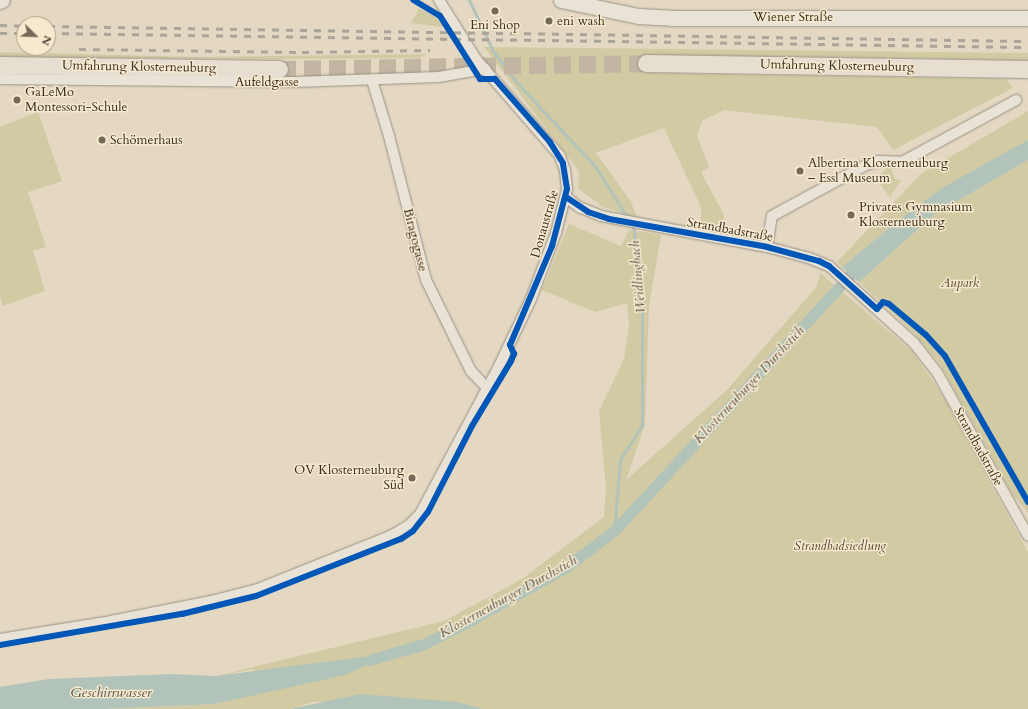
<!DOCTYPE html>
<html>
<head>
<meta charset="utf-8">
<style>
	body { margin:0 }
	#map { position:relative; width:1028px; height:709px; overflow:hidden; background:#e4d8c2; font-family:Cardo,serif }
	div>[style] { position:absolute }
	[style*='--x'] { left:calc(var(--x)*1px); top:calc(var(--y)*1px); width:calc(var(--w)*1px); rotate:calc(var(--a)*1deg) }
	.green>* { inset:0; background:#d1caa2 }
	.water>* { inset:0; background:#b2c3ba }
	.stream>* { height:3px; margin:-1.5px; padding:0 1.5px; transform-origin:1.5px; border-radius:1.5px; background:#b2c3ba }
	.canal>* { height:11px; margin:-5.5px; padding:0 5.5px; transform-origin:5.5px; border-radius:5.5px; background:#b2c3ba }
	.primary-tunnel>* { height:17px; margin-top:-8.5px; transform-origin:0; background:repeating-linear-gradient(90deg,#c2b6a2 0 17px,transparent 0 25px) }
	.roads { filter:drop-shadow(0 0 1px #999183) drop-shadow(0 0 1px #999183) }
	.street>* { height:10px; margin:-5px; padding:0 5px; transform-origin:5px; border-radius:5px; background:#e9e3d7 }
	.secondary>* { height:15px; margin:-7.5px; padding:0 7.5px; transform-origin:7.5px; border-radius:7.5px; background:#e9e3d7 }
	.primary>* { height:17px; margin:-8.5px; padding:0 8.5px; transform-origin:8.5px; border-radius:8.5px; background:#e5ded1 }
	.rail>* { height:3px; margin-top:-1.5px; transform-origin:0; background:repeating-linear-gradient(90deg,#aaa49a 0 7px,transparent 0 14px) }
	.cycleway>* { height:6px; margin:-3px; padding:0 3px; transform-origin:3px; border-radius:3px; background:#0057b8 }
	.dots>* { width:11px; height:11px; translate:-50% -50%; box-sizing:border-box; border:2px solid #f7e9ce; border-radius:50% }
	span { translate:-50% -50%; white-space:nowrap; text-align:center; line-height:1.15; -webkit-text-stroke:3px #f7e9ce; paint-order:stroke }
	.street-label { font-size:13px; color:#382d20 }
	.poi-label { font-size:13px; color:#382d20 }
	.left { translate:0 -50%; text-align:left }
	.right { translate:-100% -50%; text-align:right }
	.park-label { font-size:13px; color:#544a35; font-style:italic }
	.water-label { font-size:14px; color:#515046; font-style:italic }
	.north { position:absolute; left:16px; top:16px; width:40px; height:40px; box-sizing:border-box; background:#f7e9ce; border:1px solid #ab9e88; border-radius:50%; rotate:113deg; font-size:11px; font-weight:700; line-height:16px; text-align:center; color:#382d20 }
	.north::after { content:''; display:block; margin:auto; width:14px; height:18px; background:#746959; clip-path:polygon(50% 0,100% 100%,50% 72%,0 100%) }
</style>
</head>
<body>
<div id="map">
	<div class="green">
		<i style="clip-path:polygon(419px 8px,442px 21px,444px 27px,411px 23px)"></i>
		<i style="clip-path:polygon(484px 47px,1028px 53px,1028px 60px,641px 55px,642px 73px,1006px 79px,1013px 88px,893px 150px,877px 127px,724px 110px,702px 121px,697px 136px,709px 167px,701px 172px,724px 215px,722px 228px,715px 231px,701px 228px,701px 207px,664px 128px,596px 153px,631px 202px,637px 218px,603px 207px,578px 188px,579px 171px)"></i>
		<i style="clip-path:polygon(0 52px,193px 57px,427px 54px,418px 58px,280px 59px,0 57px)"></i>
		<i style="clip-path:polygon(1028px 111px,1028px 140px,904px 216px,842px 267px,837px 262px,921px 174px)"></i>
		<i style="clip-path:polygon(38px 112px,62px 181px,28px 192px,46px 247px,33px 251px,45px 291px,3px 306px,0 296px,0 127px)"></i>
		<i style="clip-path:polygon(1028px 160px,1028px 513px,1013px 495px,940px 364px,912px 331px,859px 282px,935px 214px)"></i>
		<i style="clip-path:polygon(890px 166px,895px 179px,901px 180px,890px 197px,875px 178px)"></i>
		<i style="clip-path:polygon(569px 224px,621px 246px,629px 230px,661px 235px,649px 306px,645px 425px,626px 480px,727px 390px,817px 286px,820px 273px,913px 352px,943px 396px,1028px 552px,1028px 709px,483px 709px,458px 702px,313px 702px,290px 709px,105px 709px,214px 704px,260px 693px,254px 669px,216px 676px,444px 621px,522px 579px,604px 517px,606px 488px,599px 411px,624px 359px,629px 324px,627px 303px,595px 312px,542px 290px)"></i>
	</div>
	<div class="water">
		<i style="clip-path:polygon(1028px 140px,1028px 160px,935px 214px,859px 282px,842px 267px,904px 216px,942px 188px)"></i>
		<i style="clip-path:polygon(363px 657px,383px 657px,345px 675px,214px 704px,105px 709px,0 709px,0 687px,49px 679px,172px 674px,216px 676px)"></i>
		<i style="clip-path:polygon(361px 694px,458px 702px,483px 709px,290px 709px)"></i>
	</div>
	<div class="stream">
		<i style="--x:469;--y:0;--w:56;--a:64.8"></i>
		<i style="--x:493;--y:51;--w:41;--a:52.9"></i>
		<i style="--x:518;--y:84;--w:112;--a:46.8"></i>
		<i style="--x:595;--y:166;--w:62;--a:58.1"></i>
		<i style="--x:614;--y:531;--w:71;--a:-85.2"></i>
		<i style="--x:620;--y:460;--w:41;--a:-57.8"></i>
		<i style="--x:642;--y:425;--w:126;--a:-90"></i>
		<i style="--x:642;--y:299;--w:69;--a:-96.6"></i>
		<i style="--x:634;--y:230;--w:8;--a:-120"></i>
	</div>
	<div class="canal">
		<i style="--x:369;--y:660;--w:57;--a:-16.2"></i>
		<i style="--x:424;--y:644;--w:47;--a:-26.6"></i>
		<i style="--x:466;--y:623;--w:113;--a:-29.1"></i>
		<i style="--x:565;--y:568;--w:61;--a:-37.1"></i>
		<i style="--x:614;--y:531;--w:364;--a:-47.3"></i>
	</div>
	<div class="primary-tunnel">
		<i style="--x:279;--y:69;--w:367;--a:-0.9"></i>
	</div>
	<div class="roads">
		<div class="street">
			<i style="--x:0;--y:79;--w:294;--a:0.6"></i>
			<i style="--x:294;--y:82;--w:145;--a:-2"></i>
			<i style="--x:439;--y:77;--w:47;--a:-9.9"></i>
			<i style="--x:372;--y:80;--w:59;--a:73.1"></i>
			<i style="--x:389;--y:136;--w:149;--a:75.6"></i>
			<i style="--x:426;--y:280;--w:102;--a:63.7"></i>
			<i style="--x:471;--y:371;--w:22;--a:47"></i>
			<i style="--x:566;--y:197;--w:16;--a:38"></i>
			<i style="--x:579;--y:207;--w:24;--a:22"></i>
			<i style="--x:601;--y:216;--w:169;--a:10.6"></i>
			<i style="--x:767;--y:247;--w:43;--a:14.7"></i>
			<i style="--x:809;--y:258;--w:22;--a:22"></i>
			<i style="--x:829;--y:266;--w:115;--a:42.2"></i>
			<i style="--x:914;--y:343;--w:39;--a:52"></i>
			<i style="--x:938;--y:374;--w:185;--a:60.9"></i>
			<i style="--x:767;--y:247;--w:31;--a:-81"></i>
			<i style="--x:772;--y:216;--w:107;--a:-28.5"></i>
			<i style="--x:866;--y:165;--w:13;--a:-18"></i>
			<i style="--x:878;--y:161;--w:24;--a:2"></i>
			<i style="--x:902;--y:162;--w:130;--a:-28.5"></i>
			<i style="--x:0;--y:639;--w:112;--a:-9.2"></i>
			<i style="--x:111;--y:621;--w:106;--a:-11.4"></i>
			<i style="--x:215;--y:600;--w:44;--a:-14.3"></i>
			<i style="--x:258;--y:589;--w:144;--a:-21.9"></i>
			<i style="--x:392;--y:535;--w:20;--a:-30"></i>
			<i style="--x:409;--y:525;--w:16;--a:-45"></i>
			<i style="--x:420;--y:514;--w:170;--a:-61.9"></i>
			<i style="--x:500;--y:364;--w:72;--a:-64.5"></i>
			<i style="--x:531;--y:299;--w:71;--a:-69.3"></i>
			<i style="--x:556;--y:233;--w:45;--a:-76"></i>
			<i style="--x:567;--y:189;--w:19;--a:-96"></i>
			<i style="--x:565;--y:170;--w:15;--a:-110"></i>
			<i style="--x:560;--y:156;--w:128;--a:-130.9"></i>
			<i style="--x:476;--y:59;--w:70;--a:-122.1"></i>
		</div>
		<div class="secondary">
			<i style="--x:561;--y:0;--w:79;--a:11.7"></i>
			<i style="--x:638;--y:16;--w:33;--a:3"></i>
			<i style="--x:671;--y:18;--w:357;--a:0"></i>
			<i style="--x:0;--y:1;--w:2;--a:-27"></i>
		</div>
		<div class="primary">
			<i style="--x:646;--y:63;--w:382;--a:0.9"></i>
			<i style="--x:0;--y:65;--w:279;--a:0.8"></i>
		</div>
	</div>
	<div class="rail">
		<i style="--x:0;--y:25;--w:24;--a:2"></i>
		<i style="--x:48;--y:26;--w:980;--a:0.88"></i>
		<i style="--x:0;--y:33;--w:24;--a:0"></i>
		<i style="--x:48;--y:33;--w:980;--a:0.82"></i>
		<i style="--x:79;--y:49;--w:223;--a:0.8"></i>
		<i style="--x:302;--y:52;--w:128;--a:-0.9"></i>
	</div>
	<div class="cycleway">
		<i style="--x:566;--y:197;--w:27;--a:34"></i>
		<i style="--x:588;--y:212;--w:22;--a:18"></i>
		<i style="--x:609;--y:219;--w:160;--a:10"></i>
		<i style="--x:767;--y:247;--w:54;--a:15.1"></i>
		<i style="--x:819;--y:261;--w:11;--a:27"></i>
		<i style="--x:829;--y:266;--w:64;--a:41.9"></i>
		<i style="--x:877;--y:309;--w:9;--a:-49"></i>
		<i style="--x:883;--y:302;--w:6;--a:18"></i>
		<i style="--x:889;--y:304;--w:48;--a:40"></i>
		<i style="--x:926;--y:335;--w:28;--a:48"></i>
		<i style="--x:945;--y:356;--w:168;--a:60.4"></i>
		<i style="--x:0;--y:645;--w:185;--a:-9.7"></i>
		<i style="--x:182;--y:614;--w:76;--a:-13.7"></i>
		<i style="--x:256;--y:596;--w:156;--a:-21.5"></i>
		<i style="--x:401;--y:539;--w:14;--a:-34"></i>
		<i style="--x:413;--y:531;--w:24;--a:-52"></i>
		<i style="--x:428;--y:512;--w:97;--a:-62.9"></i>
		<i style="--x:472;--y:426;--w:76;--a:-59"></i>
		<i style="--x:511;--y:361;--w:8;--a:-67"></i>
		<i style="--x:514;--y:354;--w:10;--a:-114"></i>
		<i style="--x:510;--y:345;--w:108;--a:-67"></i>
		<i style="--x:552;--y:246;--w:59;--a:-75.3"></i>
		<i style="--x:567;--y:189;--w:26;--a:-99"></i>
		<i style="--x:563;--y:163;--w:25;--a:-122"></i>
		<i style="--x:550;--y:142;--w:84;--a:-131.1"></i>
		<i style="--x:495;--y:79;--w:15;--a:180"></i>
		<i style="--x:480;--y:79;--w:75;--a:-122.4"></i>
		<i style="--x:440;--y:16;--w:31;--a:-149"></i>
	</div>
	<div class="dots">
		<i style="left:495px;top:11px;background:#746959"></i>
		<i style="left:549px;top:21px;background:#746959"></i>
		<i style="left:17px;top:100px;background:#746959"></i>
		<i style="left:102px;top:140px;background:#746959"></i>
		<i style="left:800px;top:171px;background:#746959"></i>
		<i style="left:851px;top:215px;background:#746959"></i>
		<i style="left:412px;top:478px;background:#746959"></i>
	</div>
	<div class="street-label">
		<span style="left:793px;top:17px">Wiener Straße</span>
		<span style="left:837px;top:66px;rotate:1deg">Umfahrung Klosterneuburg</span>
		<span style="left:139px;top:67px;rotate:1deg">Umfahrung Klosterneuburg</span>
		<span style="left:267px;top:82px">Aufeldgasse</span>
		<span style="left:545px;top:224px;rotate:-74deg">Donaustraße</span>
		<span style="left:730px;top:230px;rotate:10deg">Strandbadstraße</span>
		<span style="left:415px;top:240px;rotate:76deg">Biragogasse</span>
		<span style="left:978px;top:447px;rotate:61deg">Strandbadstraße</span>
	</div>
	<div class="poi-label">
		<span class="left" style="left:557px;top:21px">eni wash</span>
		<span style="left:495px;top:25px">Eni Shop</span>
		<span class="left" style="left:25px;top:100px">GaLeMo<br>Montessori-Schule</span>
		<span class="left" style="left:110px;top:140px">Schömerhaus</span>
		<span class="left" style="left:808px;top:171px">Albertina Klosterneuburg<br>– Essl Museum</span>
		<span class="left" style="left:859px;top:215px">Privates Gymnasium<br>Klosterneuburg</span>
		<span class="right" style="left:404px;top:478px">OV Klosterneuburg<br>Süd</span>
	</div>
	<div class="park-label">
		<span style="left:960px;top:283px">Aupark</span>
		<span style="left:840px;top:546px">Strandbadsiedlung</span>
	</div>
	<div class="water-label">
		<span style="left:638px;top:277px;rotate:-95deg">Weidlingbach</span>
		<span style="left:749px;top:385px;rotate:-47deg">Klosterneuburger Durchstich</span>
		<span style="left:508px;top:597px;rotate:-29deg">Klosterneuburger Durchstich</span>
		<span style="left:111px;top:693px">Geschirrwasser</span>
	</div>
	<div class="north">N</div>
</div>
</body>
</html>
